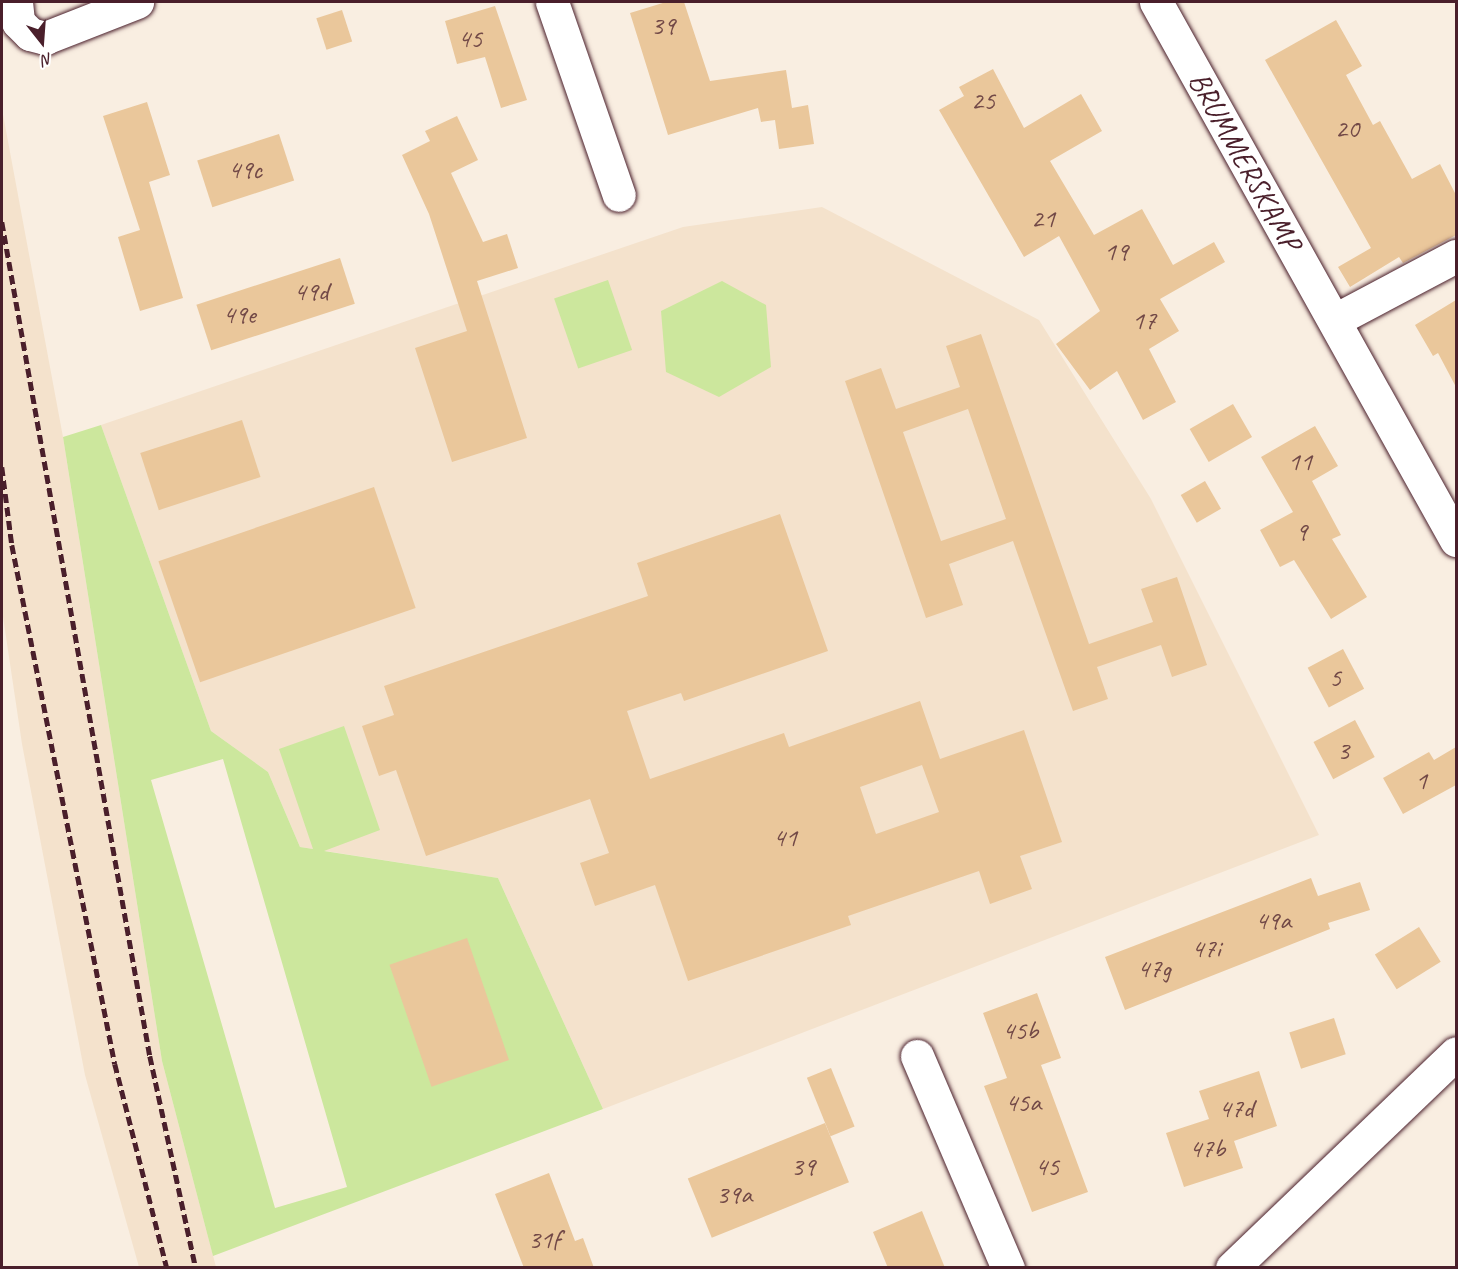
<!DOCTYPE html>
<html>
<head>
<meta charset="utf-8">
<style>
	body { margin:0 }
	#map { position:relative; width:1458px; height:1269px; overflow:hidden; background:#f9eee1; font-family:Caveat,sans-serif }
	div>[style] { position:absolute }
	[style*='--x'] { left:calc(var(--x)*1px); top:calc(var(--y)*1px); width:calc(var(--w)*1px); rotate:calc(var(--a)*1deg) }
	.built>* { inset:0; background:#f4e2cc }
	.green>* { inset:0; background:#cce79d; transform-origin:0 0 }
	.building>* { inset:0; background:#eac79b; transform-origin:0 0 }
	.roads { filter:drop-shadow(0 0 2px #4a1f2b) drop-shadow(0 0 2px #4a1f2b) }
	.minor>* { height:33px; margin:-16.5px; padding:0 16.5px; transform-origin:16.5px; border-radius:16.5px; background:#fff }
	.rail>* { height:4.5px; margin-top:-2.25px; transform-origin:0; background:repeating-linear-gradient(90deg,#4a1f2b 0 9px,transparent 0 13.5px) }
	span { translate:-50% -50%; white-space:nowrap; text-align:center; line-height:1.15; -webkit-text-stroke:5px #fff; paint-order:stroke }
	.number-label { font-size:27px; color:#724947 }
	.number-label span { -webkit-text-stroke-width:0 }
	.street-label { font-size:30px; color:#4a1f2b }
	.frame { position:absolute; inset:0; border:3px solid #4a1f2b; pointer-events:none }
	.north { position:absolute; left:12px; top:12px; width:60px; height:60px; -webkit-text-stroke:4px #fff; paint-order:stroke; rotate:163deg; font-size:16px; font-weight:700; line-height:24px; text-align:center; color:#4a1f2b }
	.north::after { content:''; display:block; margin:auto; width:21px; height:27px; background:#4a1f2b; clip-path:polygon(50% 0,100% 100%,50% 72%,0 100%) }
</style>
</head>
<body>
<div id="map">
	<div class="built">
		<i style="clip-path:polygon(2px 109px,63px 437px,162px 1061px,216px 1267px,139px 1267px,85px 1075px,22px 744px,2px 610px)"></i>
		<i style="clip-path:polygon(822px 207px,1039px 320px,1151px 499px,1319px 835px,603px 1109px,498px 878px,300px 847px,268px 772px,211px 731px,101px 425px,683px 227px)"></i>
	</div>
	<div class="green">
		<i style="left:608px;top:280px;width:74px;height:57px;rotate:71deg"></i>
		<i style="clip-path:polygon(722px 281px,766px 305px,771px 367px,719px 397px,666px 372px,661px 311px)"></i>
		<i style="clip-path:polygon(evenodd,101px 425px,211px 731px,268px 772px,300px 847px,313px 849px,279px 749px,344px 726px,380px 830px,324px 851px,498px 878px,603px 1109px,213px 1256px,162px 1061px,63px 437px,101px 425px,223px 759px,347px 1187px,275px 1208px,151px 780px,223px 759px)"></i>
	</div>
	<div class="building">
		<i style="clip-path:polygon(666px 2px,684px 2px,710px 81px,786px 70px,792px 108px,808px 105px,814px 144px,779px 149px,775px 120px,761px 122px,758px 108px,668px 135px,630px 13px)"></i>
		<i style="clip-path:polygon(495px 6px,527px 100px,501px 108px,485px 57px,457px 64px,445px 21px)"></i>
		<i style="left:342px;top:10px;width:33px;height:27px;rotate:72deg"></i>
		<i style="clip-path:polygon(1336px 20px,1362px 66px,1346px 75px,1373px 125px,1380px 121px,1412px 179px,1440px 164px,1456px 195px,1456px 235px,1403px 263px,1399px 257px,1350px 287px,1338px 267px,1371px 248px,1265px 60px)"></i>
		<i style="clip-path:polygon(993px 69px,1024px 128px,1081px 94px,1102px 131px,1050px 161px,1094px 235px,1142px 209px,1173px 265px,1214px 242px,1225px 262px,1160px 299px,1179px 331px,1149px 349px,1176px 402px,1143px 420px,1117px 371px,1090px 390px,1056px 344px,1100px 311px,1059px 236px,1024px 257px,939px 110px,964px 96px,959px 87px)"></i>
		<i style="clip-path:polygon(147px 102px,170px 175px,149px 182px,183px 298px,140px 311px,118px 237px,140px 230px,103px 116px)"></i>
		<i style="clip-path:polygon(457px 116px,478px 160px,451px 173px,483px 242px,507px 234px,518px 268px,477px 281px,527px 438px,452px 462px,415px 348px,467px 331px,429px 214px,402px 155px,430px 141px,425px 131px)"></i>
		<i style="left:279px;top:134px;width:49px;height:86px;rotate:72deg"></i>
		<i style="left:340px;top:258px;width:48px;height:151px;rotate:72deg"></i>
		<i style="clip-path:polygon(1456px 300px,1456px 387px,1438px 353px,1433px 356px,1415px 325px)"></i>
		<i style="clip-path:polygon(evenodd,981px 334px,1089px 644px,1153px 622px,1141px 589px,1177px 577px,1207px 665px,1172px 677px,1161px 645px,1097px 667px,1108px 699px,1073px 711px,1013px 541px,949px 564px,963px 605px,926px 618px,845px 381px,881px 368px,896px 409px,960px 387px,946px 346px,981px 334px,968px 409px,1006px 519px,941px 541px,903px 432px,968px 409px)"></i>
		<i style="left:1233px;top:404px;width:38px;height:50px;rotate:60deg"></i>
		<i style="left:242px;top:420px;width:60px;height:107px;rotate:72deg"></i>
		<i style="clip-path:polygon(1315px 426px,1338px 466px,1312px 481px,1341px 535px,1332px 539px,1367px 597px,1331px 619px,1294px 560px,1280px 567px,1260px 530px,1293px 512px,1261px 457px)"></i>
		<i style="left:1205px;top:481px;width:32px;height:28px;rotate:60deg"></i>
		<i style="left:374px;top:487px;width:128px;height:228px;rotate:71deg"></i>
		<i style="clip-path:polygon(evenodd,780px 514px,828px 651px,684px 701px,681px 693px,627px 711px,650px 779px,784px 733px,789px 747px,920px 701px,940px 759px,1024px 730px,1062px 842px,1020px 856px,1032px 889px,990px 904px,979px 871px,848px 916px,851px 925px,688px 981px,655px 885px,595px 906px,580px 863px,609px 853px,590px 799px,426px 856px,396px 770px,379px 776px,362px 726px,394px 715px,384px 686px,648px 596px,637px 563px,780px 514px,922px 765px,939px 812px,876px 834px,860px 787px,922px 765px)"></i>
		<i style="left:1343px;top:649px;width:45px;height:40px;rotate:62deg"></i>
		<i style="left:1355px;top:720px;width:42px;height:47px;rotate:62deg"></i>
		<i style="clip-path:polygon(1456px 747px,1456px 785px,1403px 814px,1383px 778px,1429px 752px,1434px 760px)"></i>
		<i style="clip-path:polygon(1311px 878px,1318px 896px,1360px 882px,1370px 910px,1328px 923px,1330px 929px,1125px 1010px,1105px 957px)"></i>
		<i style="left:1419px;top:927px;width:41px;height:52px;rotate:58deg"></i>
		<i style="left:467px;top:938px;width:129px;height:82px;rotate:71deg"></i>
		<i style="clip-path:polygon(1037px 993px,1061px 1058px,1041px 1065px,1088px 1192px,1032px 1212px,984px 1086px,1007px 1078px,983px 1013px)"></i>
		<i style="left:1334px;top:1018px;width:38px;height:47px;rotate:72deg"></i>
		<i style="left:831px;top:1068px;width:63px;height:26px;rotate:68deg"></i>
		<i style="clip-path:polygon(1259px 1071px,1277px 1126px,1234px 1141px,1243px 1168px,1184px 1187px,1166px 1133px,1209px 1119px,1199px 1091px)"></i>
		<i style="left:825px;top:1123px;width:64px;height:148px;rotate:68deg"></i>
		<i style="clip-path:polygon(549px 1173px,575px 1241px,583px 1238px,594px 1268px,524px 1268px,495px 1194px)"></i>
		<i style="clip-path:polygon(922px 1211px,945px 1268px,888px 1268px,873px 1232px)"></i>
	</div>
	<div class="roads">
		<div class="minor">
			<i style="--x:16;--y:2;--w:20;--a:84"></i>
			<i style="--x:18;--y:22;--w:17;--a:45"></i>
			<i style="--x:30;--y:34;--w:16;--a:15"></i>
			<i style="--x:45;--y:38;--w:99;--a:-21.4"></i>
			<i style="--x:552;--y:2;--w:204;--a:70.9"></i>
			<i style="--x:1156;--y:2;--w:616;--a:60.86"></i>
			<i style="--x:1335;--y:320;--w:137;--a:-27.9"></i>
			<i style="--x:917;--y:1056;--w:231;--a:66.8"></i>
			<i style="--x:1232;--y:1268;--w:310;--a:-43.8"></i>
		</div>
	</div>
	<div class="rail">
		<i style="--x:2;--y:222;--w:847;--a:79.94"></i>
		<i style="--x:150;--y:1056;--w:217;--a:77.8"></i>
		<i style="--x:2;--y:467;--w:79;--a:82.7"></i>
		<i style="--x:12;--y:545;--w:529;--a:78.78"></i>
		<i style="--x:115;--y:1064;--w:211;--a:75.7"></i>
	</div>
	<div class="number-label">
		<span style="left:663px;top:26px">39</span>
		<span style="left:470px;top:39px">45</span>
		<span style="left:983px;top:101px">25</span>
		<span style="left:1347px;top:129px">20</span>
		<span style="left:245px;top:170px">49c</span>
		<span style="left:1043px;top:219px">21</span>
		<span style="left:1116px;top:252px">19</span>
		<span style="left:311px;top:292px">49d</span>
		<span style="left:239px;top:315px">49e</span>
		<span style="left:1144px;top:321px">17</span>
		<span style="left:1300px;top:462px">11</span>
		<span style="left:1301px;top:532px">9</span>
		<span style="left:1335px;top:678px">5</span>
		<span style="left:1343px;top:751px">3</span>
		<span style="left:1421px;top:781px">1</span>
		<span style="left:785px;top:838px">41</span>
		<span style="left:1273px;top:921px">49a</span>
		<span style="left:1206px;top:949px">47i</span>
		<span style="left:1154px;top:969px">47g</span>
		<span style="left:1020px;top:1031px">45b</span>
		<span style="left:1023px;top:1103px">45a</span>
		<span style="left:1236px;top:1109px">47d</span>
		<span style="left:1207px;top:1149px">47b</span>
		<span style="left:803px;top:1167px">39</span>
		<span style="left:1047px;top:1167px">45</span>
		<span style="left:734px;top:1195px">39a</span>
		<span style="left:544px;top:1240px">31f</span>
	</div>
	<div class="street-label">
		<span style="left:1245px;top:161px;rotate:61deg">BRUMMERSKAMP</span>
	</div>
	<div class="frame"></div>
	<div class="north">N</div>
</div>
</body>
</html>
